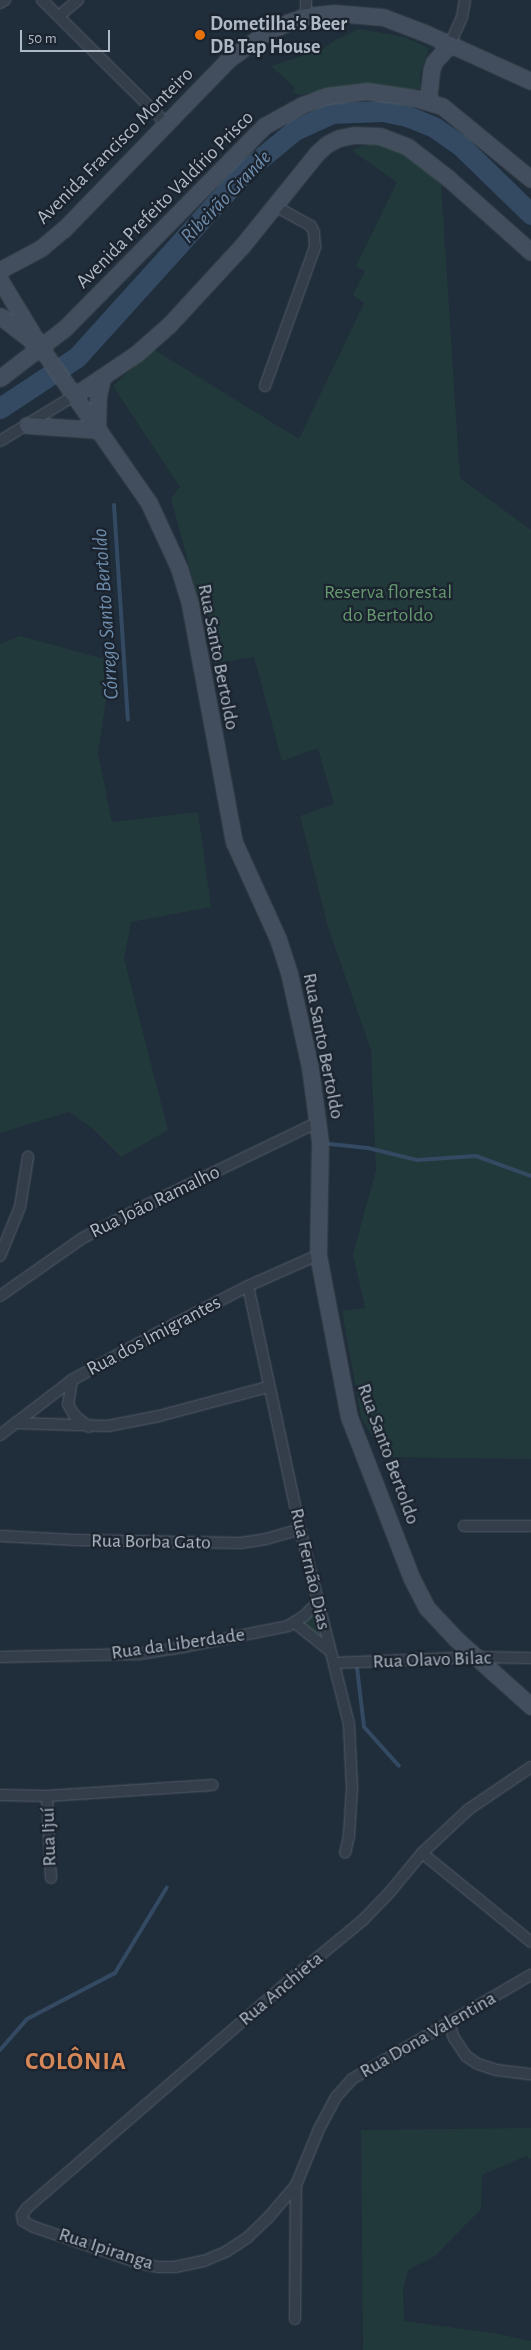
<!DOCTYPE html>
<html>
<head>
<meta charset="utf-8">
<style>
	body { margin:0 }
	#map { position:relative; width:531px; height:2350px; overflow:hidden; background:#202d3a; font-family:"Alegreya Sans",sans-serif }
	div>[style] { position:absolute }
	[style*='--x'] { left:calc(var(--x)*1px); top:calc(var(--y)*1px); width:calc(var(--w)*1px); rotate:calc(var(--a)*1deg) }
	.green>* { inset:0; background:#22393b }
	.stream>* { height:4px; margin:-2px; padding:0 2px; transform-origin:2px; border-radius:2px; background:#334a62 }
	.river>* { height:21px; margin:-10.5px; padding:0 10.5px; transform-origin:10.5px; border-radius:10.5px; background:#334a62 }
	.roads { filter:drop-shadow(0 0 1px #525c68) drop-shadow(0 0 1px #525c68) }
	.street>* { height:10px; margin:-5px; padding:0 5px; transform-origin:5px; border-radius:5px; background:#343e4a }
	.secondary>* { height:15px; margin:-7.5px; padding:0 7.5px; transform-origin:7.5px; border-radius:7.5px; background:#424e5d }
	.dots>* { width:14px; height:14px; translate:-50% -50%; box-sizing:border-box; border:2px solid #1a232e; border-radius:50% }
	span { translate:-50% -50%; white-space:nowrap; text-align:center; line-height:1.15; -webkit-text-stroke:4.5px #1a232e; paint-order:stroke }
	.poi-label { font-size:20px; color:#afb9c6; font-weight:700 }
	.left { translate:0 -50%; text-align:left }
	.street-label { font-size:20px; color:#afb9c6 }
	.park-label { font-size:20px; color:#65986e }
	.water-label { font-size:21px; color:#6e8cab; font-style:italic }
	.district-label { font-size:25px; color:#d78859; font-weight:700; letter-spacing:1px }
	.scale { position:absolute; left:20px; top:30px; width:90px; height:22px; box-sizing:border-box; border:2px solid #afb9c6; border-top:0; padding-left:6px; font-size:15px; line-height:18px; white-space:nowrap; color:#afb9c6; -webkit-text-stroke:4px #1a232e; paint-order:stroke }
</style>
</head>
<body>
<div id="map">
	<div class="green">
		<i style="clip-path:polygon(359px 29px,404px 37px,429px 48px,420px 74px,421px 89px,332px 89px,299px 95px,292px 92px,295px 89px,293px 86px,271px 66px,323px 49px,335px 40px)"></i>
		<i style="clip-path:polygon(372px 143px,398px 147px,441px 184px,460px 478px,531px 530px,531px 1459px,385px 1457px,361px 1417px,342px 1311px,365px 1308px,353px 1254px,376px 1170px,371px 1050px,327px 924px,300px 816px,334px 804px,318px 748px,282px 761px,254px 657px,215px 663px,171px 498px,180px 487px,113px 386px,153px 349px,299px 439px,364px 303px,353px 295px,365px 271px,356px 266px,397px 182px,351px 150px)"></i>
		<i style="clip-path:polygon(20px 636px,112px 661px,98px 753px,112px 822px,198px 812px,211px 907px,131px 922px,124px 959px,168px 1130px,121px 1157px,92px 1128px,69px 1112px,0 1133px,0 644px)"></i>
		<i style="clip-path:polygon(311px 1610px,316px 1612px,326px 1646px,302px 1624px)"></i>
		<i style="clip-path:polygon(531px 2128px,531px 2159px,526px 2156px,482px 2175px,481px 2209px,435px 2256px,408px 2270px,403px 2292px,404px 2321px,493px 2333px,531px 2341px,531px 2350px,363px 2350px,361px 2130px)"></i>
	</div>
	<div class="stream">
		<i style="--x:114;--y:505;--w:215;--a:86.3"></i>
		<i style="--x:330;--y:1144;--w:38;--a:6"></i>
		<i style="--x:368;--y:1148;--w:50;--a:13.8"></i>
		<i style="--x:417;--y:1160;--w:59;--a:-3.9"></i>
		<i style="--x:476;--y:1156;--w:59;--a:20"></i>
		<i style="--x:357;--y:1668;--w:59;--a:83.2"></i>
		<i style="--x:364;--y:1727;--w:52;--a:48.1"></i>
		<i style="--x:0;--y:2050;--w:41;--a:-48.9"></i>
		<i style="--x:27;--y:2019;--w:99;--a:-27.6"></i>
		<i style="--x:115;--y:1973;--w:100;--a:-58.8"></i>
	</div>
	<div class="river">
		<i style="--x:0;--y:408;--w:92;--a:-33.5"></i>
		<i style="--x:77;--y:357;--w:251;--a:-47.9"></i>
		<i style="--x:245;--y:171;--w:65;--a:-39.4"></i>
		<i style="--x:295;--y:130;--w:41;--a:-24.7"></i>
		<i style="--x:332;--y:113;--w:51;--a:-2.2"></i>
		<i style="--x:383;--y:111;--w:25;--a:12"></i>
		<i style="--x:407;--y:116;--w:29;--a:22"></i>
		<i style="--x:434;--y:127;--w:33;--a:35"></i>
		<i style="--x:461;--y:146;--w:98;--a:44.2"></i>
	</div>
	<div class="roads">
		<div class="street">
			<i style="--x:42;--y:0;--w:176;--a:44.8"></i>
			<i style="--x:0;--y:3;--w:6;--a:-31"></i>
			<i style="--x:59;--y:16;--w:25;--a:-40"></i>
			<i style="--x:306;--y:16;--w:16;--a:-90"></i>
			<i style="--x:450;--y:44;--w:30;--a:-66"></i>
			<i style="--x:462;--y:17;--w:17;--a:-80"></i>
			<i style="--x:265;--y:386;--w:148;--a:-70.2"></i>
			<i style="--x:315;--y:247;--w:15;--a:-94"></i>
			<i style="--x:314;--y:232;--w:7;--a:-117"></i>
			<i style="--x:311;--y:226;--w:41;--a:-150.9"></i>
			<i style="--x:0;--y:441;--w:88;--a:-31.5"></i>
			<i style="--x:0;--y:1256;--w:53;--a:-67.8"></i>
			<i style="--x:20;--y:1207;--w:51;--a:-80.9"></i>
			<i style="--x:248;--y:1286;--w:249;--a:77.9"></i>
			<i style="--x:300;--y:1529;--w:201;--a:75.9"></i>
			<i style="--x:349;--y:1724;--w:64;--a:87.3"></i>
			<i style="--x:352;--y:1788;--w:48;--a:93.6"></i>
			<i style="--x:349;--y:1836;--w:17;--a:103"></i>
			<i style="--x:0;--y:1296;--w:99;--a:-35.1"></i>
			<i style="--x:81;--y:1239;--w:67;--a:-27.7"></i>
			<i style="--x:140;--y:1208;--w:198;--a:-25.8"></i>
			<i style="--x:72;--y:1380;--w:24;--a:99"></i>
			<i style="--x:68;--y:1404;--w:13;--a:61"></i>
			<i style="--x:74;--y:1415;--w:19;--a:39"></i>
			<i style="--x:15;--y:1423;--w:93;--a:1.8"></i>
			<i style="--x:108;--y:1426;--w:52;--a:-11.1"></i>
			<i style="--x:159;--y:1416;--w:113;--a:-14.9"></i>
			<i style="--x:0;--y:1435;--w:91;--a:-37.4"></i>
			<i style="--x:72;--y:1380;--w:97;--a:-28.9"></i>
			<i style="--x:157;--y:1333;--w:102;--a:-27.3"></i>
			<i style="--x:248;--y:1286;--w:77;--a:-23.9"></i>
			<i style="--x:464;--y:1526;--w:67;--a:0"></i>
			<i style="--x:0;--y:1536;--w:76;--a:3"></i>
			<i style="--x:76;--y:1540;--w:165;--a:1"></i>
			<i style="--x:241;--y:1543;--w:25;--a:-9"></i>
			<i style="--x:266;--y:1539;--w:35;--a:-16"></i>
			<i style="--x:295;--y:1623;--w:43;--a:38.5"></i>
			<i style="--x:0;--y:1657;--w:139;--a:-1.2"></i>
			<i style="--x:139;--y:1654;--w:45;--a:-9"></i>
			<i style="--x:183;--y:1647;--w:107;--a:-11.3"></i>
			<i style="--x:288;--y:1626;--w:19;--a:-32"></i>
			<i style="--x:304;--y:1616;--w:20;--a:-45"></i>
			<i style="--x:334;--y:1663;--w:144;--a:-2.4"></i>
			<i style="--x:478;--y:1657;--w:53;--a:1.1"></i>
			<i style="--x:531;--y:1767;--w:75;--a:145.9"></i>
			<i style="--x:469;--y:1809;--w:64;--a:136.9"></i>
			<i style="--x:422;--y:1853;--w:50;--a:129.4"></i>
			<i style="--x:390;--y:1892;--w:39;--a:134"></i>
			<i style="--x:363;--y:1920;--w:104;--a:140.5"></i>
			<i style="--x:283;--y:1986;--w:339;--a:139.1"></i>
			<i style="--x:27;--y:2208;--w:9;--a:126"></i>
			<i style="--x:22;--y:2215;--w:6;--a:81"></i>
			<i style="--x:23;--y:2221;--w:13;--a:29"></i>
			<i style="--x:34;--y:2227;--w:111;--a:18.9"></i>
			<i style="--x:139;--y:2263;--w:19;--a:12"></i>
			<i style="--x:158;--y:2267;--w:17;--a:0"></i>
			<i style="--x:175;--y:2267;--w:30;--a:-12"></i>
			<i style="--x:204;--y:2261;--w:25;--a:-23"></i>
			<i style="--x:227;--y:2251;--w:24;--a:-33"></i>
			<i style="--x:247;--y:2238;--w:29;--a:-44"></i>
			<i style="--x:268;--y:2218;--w:43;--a:-49.7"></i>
			<i style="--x:296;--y:2185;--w:61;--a:-67.7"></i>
			<i style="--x:319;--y:2129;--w:36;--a:-62"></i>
			<i style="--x:336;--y:2097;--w:24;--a:-48"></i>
			<i style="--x:352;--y:2079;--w:207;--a:-30.2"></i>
			<i style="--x:0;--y:1795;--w:47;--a:1.2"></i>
			<i style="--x:47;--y:1796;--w:166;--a:-3.8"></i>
			<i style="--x:47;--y:1796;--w:82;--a:87.2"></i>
			<i style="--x:422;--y:1853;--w:141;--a:39.2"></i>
			<i style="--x:449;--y:2023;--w:16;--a:72"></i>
			<i style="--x:454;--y:2038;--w:22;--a:56"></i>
			<i style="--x:466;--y:2056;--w:14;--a:34"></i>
			<i style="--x:478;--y:2064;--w:19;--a:18"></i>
			<i style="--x:496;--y:2070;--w:35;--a:7"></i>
			<i style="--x:295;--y:2319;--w:134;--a:-89.6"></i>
		</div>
		<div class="secondary">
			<i style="--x:428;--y:101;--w:30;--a:-84"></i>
			<i style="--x:431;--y:71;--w:9;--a:-72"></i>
			<i style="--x:434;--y:62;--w:24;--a:-48"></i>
			<i style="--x:0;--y:270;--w:47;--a:-28.2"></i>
			<i style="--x:41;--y:248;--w:30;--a:-40"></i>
			<i style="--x:64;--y:229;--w:237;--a:-45.9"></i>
			<i style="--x:229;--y:59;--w:48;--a:-35.7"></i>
			<i style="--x:268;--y:31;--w:23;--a:-23"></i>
			<i style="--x:289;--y:22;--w:18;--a:-19"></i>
			<i style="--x:306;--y:16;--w:28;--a:-6"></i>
			<i style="--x:334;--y:13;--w:49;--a:4.7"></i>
			<i style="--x:383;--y:17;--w:45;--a:20.9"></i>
			<i style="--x:425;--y:33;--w:116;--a:24.4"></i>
			<i style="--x:0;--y:280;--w:79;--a:58.9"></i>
			<i style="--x:41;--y:348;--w:189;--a:55.1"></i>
			<i style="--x:149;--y:503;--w:72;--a:65.2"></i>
			<i style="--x:179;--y:568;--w:39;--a:73"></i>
			<i style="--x:190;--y:605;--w:241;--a:79.5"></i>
			<i style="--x:234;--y:842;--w:107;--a:65.6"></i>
			<i style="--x:278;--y:939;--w:36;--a:72"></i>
			<i style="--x:289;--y:973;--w:97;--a:77.5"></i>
			<i style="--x:310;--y:1068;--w:75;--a:82.3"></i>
			<i style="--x:320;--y:1142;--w:113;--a:91"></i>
			<i style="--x:318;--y:1255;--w:165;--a:79.2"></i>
			<i style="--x:349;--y:1417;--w:172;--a:68.8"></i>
			<i style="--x:411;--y:1577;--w:35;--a:63"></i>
			<i style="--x:427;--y:1608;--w:42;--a:46.9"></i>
			<i style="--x:456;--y:1639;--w:101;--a:41.8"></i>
			<i style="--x:0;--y:316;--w:46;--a:37.9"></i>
			<i style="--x:0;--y:378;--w:82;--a:-37.6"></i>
			<i style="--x:65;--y:328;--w:284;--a:-45.4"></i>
			<i style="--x:264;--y:126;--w:43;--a:-28.9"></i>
			<i style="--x:302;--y:105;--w:27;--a:-20"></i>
			<i style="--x:327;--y:96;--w:39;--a:-7"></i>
			<i style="--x:366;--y:91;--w:49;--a:8.1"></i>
			<i style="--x:415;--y:98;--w:28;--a:17"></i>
			<i style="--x:442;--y:106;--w:115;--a:39.4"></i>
			<i style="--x:75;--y:395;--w:73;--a:-33.9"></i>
			<i style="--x:136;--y:354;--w:44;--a:-41.3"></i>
			<i style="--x:169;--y:325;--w:108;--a:-47.3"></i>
			<i style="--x:242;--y:246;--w:119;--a:-51.1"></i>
			<i style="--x:317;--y:153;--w:13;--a:-42"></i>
			<i style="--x:327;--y:144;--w:13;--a:-27"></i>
			<i style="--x:339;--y:138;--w:16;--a:-11"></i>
			<i style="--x:355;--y:135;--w:25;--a:2"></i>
			<i style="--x:380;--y:136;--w:30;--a:21"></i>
			<i style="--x:408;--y:147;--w:51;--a:37.8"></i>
			<i style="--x:448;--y:178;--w:111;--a:41.7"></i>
			<i style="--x:27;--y:425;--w:72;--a:4"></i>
			<i style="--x:97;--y:427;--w:31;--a:-88"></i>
			<i style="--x:98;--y:396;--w:17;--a:-77"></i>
		</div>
	</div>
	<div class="dots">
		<i style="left:200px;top:35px;background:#e8710a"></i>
	</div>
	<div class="poi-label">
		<span class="left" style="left:210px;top:36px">Dometilha's Beer<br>DB Tap House</span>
	</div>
	<div class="street-label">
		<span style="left:115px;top:146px;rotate:-45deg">Avenida Francisco Monteiro</span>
		<span style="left:165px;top:200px;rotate:-45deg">Avenida Prefeito Valdírio Prisco</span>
		<span style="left:218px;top:657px;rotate:79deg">Rua Santo Bertoldo</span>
		<span style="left:323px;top:1046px;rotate:79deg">Rua Santo Bertoldo</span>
		<span style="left:155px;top:1202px;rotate:-26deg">Rua João Ramalho</span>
		<span style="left:154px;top:1336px;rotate:-28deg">Rua dos Imigrantes</span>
		<span style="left:388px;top:1454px;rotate:70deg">Rua Santo Bertoldo</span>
		<span style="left:151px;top:1542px;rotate:1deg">Rua Borba Gato</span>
		<span style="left:310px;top:1569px;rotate:77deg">Rua Fernão Dias</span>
		<span style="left:178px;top:1644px;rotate:-8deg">Rua da Liberdade</span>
		<span style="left:432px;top:1660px;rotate:-2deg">Rua Olavo Bilac</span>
		<span style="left:49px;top:1837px;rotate:-92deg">Rua Ijuí</span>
		<span style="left:281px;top:1989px;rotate:-40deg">Rua Anchieta</span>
		<span style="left:428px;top:2035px;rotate:-30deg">Rua Dona Valentina</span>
		<span style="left:106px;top:2249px;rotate:18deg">Rua Ipiranga</span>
	</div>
	<div class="park-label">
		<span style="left:388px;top:604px">Reserva florestal<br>do Bertoldo</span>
	</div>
	<div class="water-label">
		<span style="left:226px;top:197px;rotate:-46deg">Ribeirão Grande</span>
		<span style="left:106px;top:614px;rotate:-94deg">Córrego Santo Bertoldo</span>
	</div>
	<div class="district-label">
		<span style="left:76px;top:2062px">COLÔNIA</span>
	</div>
	<div class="scale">50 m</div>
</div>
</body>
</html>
